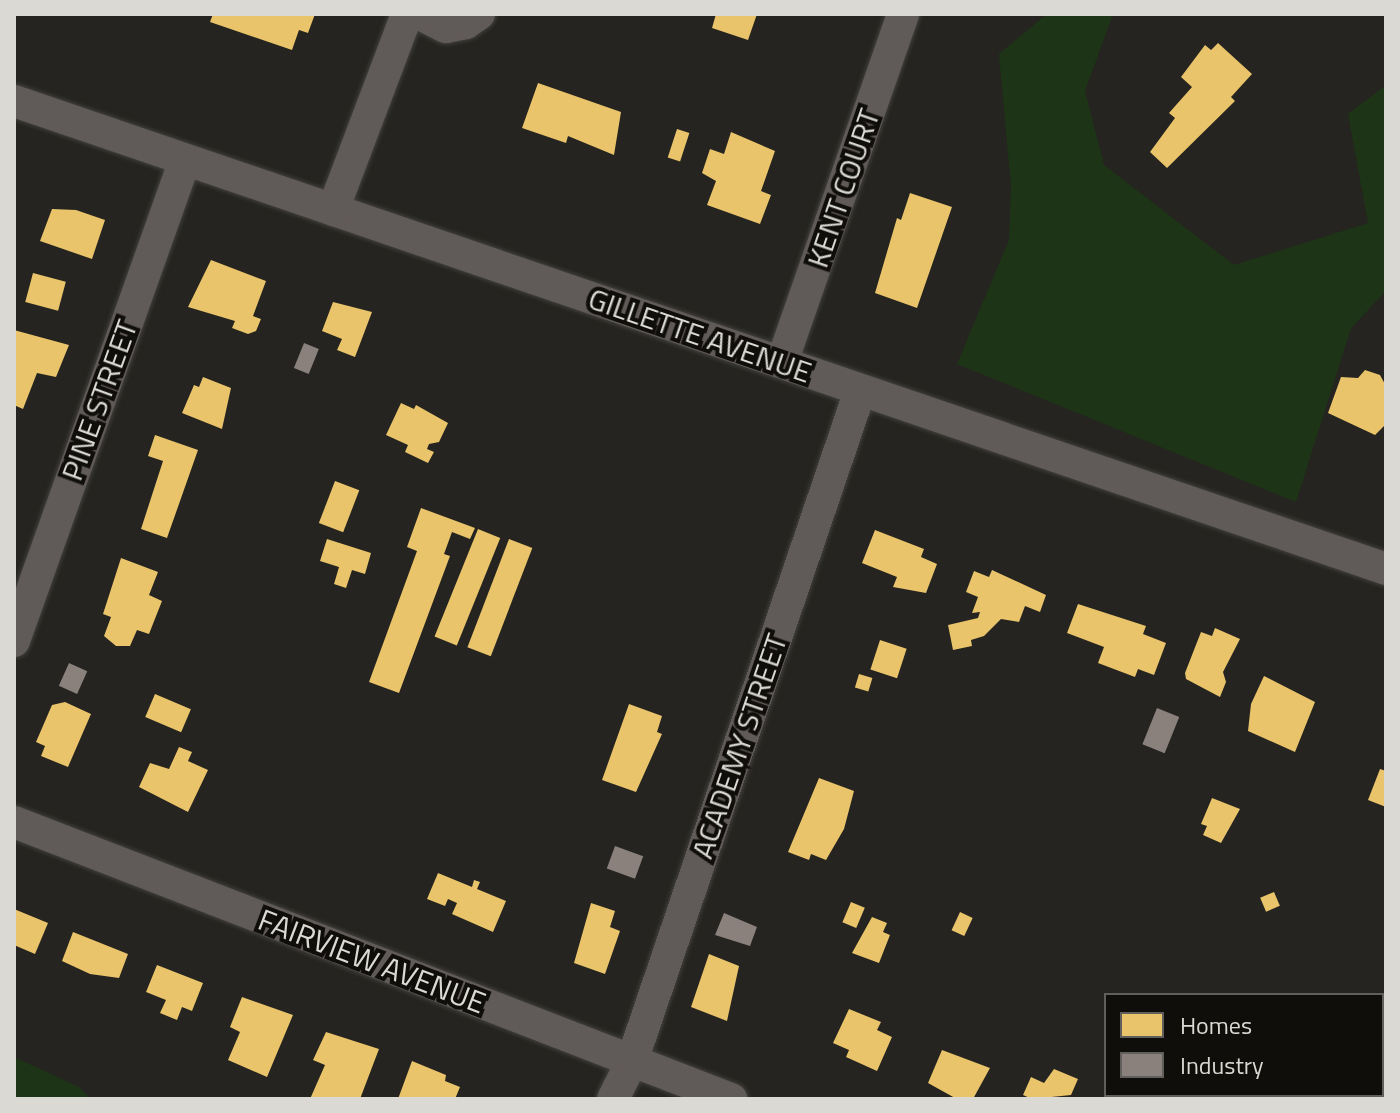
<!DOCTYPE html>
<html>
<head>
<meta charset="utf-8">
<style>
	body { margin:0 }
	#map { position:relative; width:1400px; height:1113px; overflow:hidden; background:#252420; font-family:"Titillium Web",sans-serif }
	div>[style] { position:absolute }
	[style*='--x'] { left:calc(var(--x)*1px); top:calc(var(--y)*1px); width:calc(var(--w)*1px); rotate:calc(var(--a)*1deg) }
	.green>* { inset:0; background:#1d3516 }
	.homes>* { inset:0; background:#e9c46a; transform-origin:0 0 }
	.industry>* { inset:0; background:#8a817c; transform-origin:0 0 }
	.roads { filter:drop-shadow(0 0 2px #41403d) drop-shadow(0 0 2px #41403d) }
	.minor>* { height:32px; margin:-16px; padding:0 16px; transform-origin:16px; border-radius:16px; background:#605a58 }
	span { translate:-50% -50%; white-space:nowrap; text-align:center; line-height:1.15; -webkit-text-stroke:8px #100e0b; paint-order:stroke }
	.street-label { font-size:30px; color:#dbd9d3 }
	.frame { position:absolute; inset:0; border:16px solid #dbd9d3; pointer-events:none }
	.legend { position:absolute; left:1104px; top:993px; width:280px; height:104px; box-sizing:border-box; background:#100e0b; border:2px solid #615f5b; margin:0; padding:10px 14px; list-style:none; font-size:24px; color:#dbd9d3 }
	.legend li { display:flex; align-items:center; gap:16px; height:40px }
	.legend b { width:40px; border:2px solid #615f5b }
</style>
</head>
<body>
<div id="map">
	<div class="green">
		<i style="clip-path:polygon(1047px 14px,1113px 14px,1085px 91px,1104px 165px,1234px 265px,1368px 223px,1348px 114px,1386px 85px,1386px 291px,1351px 328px,1296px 502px,957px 364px,1009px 240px,1011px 186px,999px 54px)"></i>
		<i style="clip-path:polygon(14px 1057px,79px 1087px,91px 1099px,14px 1099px)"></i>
	</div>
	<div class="homes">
		<i style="clip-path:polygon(213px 14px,315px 14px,308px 33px,299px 30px,292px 50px,210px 22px)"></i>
		<i style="clip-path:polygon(716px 14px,757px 14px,748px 40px,712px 28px)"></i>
		<i style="clip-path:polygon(1218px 43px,1252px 74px,1231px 97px,1235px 101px,1167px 168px,1150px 152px,1175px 118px,1169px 113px,1192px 87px,1181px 77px,1205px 45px,1211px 50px)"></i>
		<i style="clip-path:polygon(538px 83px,621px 112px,614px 155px,568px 136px,566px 143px,522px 128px)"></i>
		<i style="left:677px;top:129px;width:13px;height:30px;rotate:18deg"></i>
		<i style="clip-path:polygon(731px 132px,775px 151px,761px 191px,771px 195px,760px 224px,707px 205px,716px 181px,702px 173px,710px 149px,724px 154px)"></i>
		<i style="clip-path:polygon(910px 193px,952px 207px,917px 308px,875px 293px,897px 218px,901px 220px)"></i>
		<i style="clip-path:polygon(52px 209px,76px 210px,105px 220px,92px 259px,40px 241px)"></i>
		<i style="clip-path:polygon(211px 260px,266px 281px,253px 316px,261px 319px,256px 331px,248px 334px,232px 328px,235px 321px,188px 307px)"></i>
		<i style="left:33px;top:273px;width:34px;height:30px;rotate:15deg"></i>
		<i style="clip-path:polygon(333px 302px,372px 312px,355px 357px,337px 350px,342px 339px,322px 331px)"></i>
		<i style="clip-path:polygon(14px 330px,69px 345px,56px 377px,37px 373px,23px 409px,14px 405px)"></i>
		<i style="clip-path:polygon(1365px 370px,1380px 375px,1386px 386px,1386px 424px,1375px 435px,1328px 413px,1341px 377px,1358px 378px)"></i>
		<i style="clip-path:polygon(203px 377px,231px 388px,222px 429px,182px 413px,194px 385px,199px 387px)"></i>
		<i style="clip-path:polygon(401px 403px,414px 409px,416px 405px,448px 423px,439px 442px,429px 444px,427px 449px,434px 452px,428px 463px,405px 452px,408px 445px,386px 435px)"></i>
		<i style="clip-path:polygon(155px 435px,198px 450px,167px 538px,141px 529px,163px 461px,148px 456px)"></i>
		<i style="left:335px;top:481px;width:26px;height:45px;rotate:21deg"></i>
		<i style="clip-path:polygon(421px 508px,475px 528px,470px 539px,452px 532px,444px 554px,450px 556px,399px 693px,369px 682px,417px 551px,407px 547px)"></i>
		<i style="left:478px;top:529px;width:24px;height:116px;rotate:22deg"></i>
		<i style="clip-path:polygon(875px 530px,924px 549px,921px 557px,937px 564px,926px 593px,893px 587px,897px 577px,862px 563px)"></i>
		<i style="clip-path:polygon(327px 539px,371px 553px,365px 574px,352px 570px,346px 588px,334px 584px,339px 567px,320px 561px)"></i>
		<i style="left:509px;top:539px;width:25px;height:116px;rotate:21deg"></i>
		<i style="clip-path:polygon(121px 558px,158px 572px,149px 595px,162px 601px,149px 634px,137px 630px,130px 646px,116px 646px,104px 636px,111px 617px,103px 614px)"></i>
		<i style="clip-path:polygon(992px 570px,1046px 595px,1040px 612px,1025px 606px,1019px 622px,1001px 619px,984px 636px,971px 640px,972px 646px,953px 650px,948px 625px,978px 618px,980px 612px,972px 613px,978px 597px,966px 592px,974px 571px,989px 577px)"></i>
		<i style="clip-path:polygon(1078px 604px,1146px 626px,1143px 634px,1166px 643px,1154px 675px,1138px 669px,1135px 677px,1098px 663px,1104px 647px,1067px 633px)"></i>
		<i style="clip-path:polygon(1215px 628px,1240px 639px,1223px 672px,1226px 682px,1220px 697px,1186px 679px,1185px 673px,1201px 632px,1212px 636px)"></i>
		<i style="left:880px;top:640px;width:28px;height:31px;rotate:18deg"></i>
		<i style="left:859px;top:674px;width:14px;height:14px;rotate:17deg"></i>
		<i style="clip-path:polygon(1264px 676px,1315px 702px,1295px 752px,1248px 731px,1251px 704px)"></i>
		<i style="left:155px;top:694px;width:39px;height:25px;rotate:23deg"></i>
		<i style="clip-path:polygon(65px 702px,91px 714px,68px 767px,41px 756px,45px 746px,36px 742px,52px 705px)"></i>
		<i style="clip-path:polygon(629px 704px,662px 716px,657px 732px,662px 734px,636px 792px,602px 780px)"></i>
		<i style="clip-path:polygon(179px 747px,192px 752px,188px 761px,208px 770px,188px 812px,139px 787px,150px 763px,169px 769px)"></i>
		<i style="clip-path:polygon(1380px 769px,1386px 771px,1386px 807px,1368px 800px)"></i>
		<i style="clip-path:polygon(819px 778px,854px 791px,844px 829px,826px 860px,811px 854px,809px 860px,788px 852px)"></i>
		<i style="clip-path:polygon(1212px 798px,1240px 809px,1221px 843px,1203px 835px,1207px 826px,1201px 824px)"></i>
		<i style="clip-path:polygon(438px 873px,472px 887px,474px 880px,480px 882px,477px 889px,506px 901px,493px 932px,452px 914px,457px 903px,448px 899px,445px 906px,427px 899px)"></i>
		<i style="left:1274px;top:892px;width:15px;height:15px;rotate:67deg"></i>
		<i style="left:851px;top:902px;width:15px;height:22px;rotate:23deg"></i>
		<i style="clip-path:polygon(591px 903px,615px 911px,610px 927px,620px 931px,605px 974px,574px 963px)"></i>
		<i style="clip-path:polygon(14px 909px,48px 923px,35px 954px,14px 945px)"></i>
		<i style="left:960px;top:912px;width:14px;height:20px;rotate:25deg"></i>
		<i style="clip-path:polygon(872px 917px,887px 923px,883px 932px,890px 935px,879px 963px,852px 953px)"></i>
		<i style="clip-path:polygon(73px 932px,128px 954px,119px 978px,90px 974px,62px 961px)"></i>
		<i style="clip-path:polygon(709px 954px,739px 966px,727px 1021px,691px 1007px)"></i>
		<i style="clip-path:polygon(157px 965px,203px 983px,192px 1011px,182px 1007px,177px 1020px,160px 1013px,166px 1000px,146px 992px)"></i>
		<i style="clip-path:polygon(242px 997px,293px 1015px,267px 1077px,228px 1060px,240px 1032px,230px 1027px)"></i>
		<i style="clip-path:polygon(849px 1009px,881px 1022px,877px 1030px,892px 1037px,877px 1071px,846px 1057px,849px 1050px,833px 1043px)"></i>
		<i style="clip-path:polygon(326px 1032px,379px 1049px,360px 1099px,310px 1099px,325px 1065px,313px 1060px)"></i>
		<i style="clip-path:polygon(942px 1050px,990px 1068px,973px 1099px,955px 1098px,928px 1083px)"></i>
		<i style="clip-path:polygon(412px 1061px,446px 1075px,445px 1081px,460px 1087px,455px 1099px,398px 1099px)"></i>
		<i style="clip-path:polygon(1054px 1069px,1078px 1079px,1071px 1095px,1032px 1099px,1023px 1095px,1031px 1077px,1044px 1083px)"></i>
	</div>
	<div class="industry">
		<i style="left:304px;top:343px;width:16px;height:27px;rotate:22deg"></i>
		<i style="left:69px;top:663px;width:20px;height:25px;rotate:24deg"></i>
		<i style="left:1157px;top:708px;width:24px;height:39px;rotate:22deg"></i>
		<i style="left:615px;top:846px;width:30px;height:24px;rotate:20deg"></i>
		<i style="clip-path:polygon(724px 913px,757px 927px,750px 946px,715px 935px)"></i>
	</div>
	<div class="roads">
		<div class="minor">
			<i style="--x:420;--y:14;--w:29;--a:27"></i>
			<i style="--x:446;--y:27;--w:20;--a:-11"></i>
			<i style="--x:466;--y:23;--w:16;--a:-35"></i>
			<i style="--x:14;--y:101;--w:1450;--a:18.83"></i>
			<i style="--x:333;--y:210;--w:210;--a:-69.3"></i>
			<i style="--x:782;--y:362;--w:368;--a:-70.8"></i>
			<i style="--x:14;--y:641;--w:510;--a:-70.43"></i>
			<i style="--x:14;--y:822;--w:769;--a:21.12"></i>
			<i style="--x:613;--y:1099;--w:42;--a:-63.4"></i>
			<i style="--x:632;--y:1061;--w:708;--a:-71.21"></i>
		</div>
	</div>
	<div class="street-label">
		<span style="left:843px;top:188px;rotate:-71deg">KENT COURT</span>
		<span style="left:700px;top:335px;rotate:19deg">GILLETTE AVENUE</span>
		<span style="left:99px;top:400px;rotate:-70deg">PINE STREET</span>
		<span style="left:739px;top:746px;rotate:-71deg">ACADEMY STREET</span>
		<span style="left:372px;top:961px;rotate:21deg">FAIRVIEW AVENUE</span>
	</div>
	<div class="frame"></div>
	<ul class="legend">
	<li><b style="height:22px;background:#e9c46a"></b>Homes</li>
	<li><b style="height:22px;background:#8a817c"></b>Industry</li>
	</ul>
</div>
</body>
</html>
